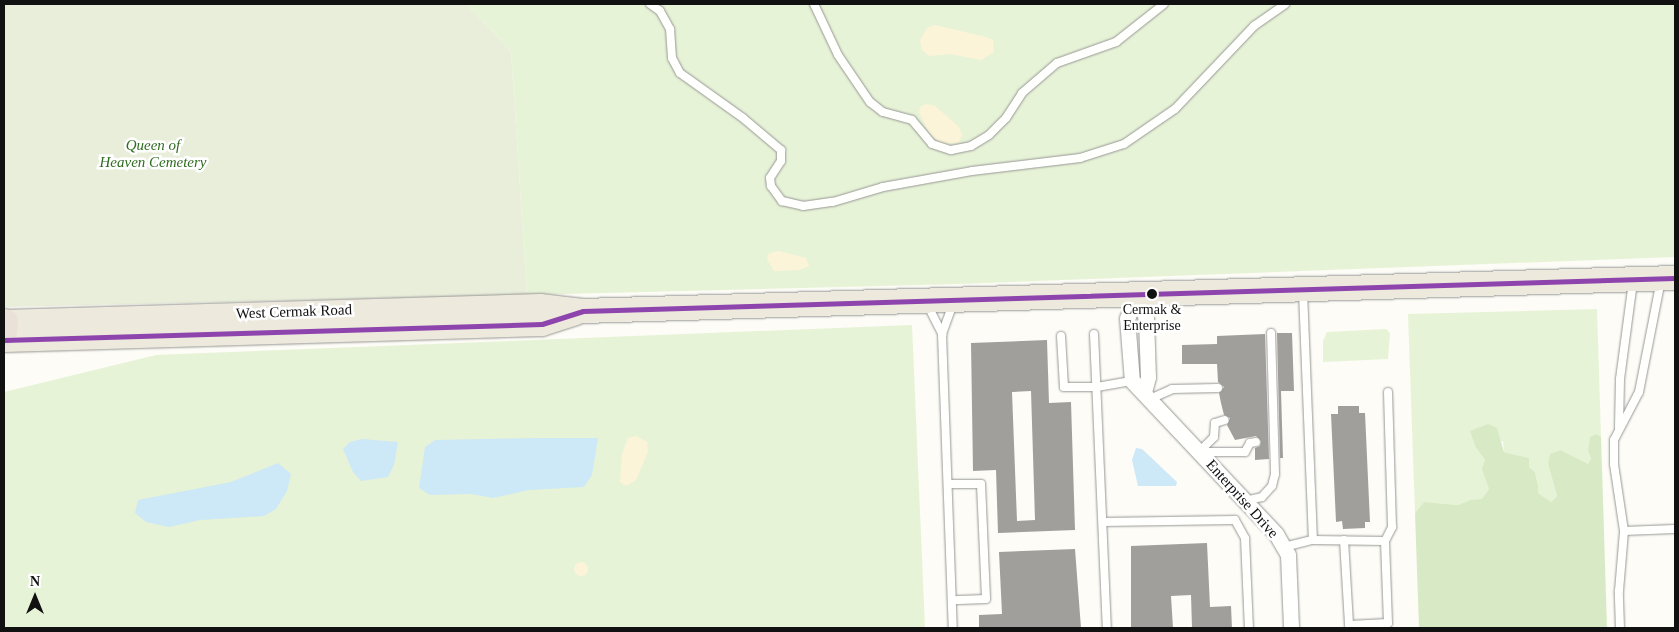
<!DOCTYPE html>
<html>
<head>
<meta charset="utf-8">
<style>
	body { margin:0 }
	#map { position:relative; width:1679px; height:632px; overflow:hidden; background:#fdfcf7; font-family:"Times New Roman",serif }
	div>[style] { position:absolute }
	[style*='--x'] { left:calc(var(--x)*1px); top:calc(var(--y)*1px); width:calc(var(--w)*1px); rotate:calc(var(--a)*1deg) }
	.green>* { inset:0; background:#e7f3d7 }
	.forest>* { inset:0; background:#d8eac5 }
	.sand>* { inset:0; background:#fcf4d9 }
	.round { border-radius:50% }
	.cemetery>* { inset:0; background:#e9eedb }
	.water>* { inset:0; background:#cde8f7 }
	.building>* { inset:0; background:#a19f9c }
	.roads { filter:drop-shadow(0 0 1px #979795) drop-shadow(0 0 1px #979795) }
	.service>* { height:8px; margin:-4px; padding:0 4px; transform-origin:4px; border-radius:4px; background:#fffffe }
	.minor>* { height:15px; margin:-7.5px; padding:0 7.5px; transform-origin:7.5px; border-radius:7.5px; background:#fffffe }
	.primary>* { height:24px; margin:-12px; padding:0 12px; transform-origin:12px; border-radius:12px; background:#ede9dc }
	.motorway>* { height:26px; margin:-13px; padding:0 13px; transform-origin:13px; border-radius:13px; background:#eae1d8 }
	.bus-1>* { height:5px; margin:-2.5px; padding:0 2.5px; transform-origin:2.5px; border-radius:2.5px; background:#8e44ad }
	.dots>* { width:14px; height:14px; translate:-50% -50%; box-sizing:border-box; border:2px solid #fff; border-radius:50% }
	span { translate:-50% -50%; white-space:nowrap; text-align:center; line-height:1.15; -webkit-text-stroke:5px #fff; paint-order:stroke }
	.bus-label { font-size:14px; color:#111 }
	.park-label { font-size:15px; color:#2f6b1f; font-style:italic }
	.street-label { font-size:15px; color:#111 }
	.frame { position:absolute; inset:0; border:5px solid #111; pointer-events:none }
	.north { position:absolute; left:10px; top:572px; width:50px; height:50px; -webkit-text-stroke:4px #fff; paint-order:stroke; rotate:0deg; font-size:14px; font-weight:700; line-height:20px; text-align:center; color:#111 }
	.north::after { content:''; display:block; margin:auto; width:18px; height:22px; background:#111; clip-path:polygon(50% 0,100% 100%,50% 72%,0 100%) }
</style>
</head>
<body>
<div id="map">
	<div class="green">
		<i style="clip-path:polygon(466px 4px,1675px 4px,1675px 257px,959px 284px,527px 295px,511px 51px)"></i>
		<i style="clip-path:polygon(1597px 309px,1601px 437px,1597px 434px,1588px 451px,1591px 460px,1588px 464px,1561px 450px,1548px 464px,1557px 496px,1551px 502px,1538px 493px,1538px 484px,1535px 472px,1529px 467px,1529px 458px,1504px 452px,1503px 441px,1476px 448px,1485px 460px,1489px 489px,1482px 500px,1470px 500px,1458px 505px,1424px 502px,1415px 513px,1408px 314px)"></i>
		<i style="clip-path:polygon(912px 325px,925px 628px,4px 628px,4px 392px,156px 355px)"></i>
		<i style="clip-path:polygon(1386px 329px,1390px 333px,1388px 359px,1323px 362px,1323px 341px,1327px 332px)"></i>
	</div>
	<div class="forest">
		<i style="clip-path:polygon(1488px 424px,1497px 428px,1504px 452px,1529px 458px,1529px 467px,1535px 472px,1538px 485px,1538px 493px,1551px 502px,1557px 496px,1548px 464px,1550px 454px,1561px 450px,1588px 464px,1591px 459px,1588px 451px,1590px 437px,1597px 434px,1601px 437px,1607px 628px,1419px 628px,1415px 513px,1424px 502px,1458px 505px,1470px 500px,1482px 499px,1489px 489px,1482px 469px,1485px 460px,1476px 448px,1470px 431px)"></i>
	</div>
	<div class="sand">
		<i style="clip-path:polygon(935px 25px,986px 37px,993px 40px,994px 52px,981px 60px,950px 54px,929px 56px,922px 50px,920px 40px,927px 28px)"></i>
		<i style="clip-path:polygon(927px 104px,935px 106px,958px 126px,962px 134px,959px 143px,941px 143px,929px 133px,919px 112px,921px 106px)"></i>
		<i style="clip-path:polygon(779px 251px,806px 258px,809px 266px,800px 270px,774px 271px,767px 259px,769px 253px)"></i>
		<i style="clip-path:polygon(636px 436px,647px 442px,648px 452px,636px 480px,626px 486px,620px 482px,622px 454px,628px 438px)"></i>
		<i class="round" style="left:574px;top:562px;width:14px;height:14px"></i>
	</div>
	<div class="cemetery">
		<i style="clip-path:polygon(4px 4px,466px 4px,511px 51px,527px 295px,4px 307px)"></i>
	</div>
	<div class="water">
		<i style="clip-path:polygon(541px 438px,598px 438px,592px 475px,584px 487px,529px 490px,493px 498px,471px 494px,430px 495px,419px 488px,425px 447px,435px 440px)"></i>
		<i style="clip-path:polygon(362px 439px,398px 442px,394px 465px,388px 477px,361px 481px,353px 472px,343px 449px,350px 442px)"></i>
		<i style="clip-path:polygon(1136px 448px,1142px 449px,1177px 482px,1176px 486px,1138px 486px,1132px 460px)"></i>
		<i style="clip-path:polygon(278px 463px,291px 474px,287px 491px,276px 509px,264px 516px,200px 520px,169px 527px,146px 522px,135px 513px,138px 500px,231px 482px)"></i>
	</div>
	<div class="building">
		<i style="clip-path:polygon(1277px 333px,1292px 333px,1294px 391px,1281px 391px,1283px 458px,1280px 458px)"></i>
		<i style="clip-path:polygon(1265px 334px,1269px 459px,1255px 460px,1255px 448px,1260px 446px,1261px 441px,1256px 436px,1235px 440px,1227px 425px,1230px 418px,1224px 415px,1221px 403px,1219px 393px,1224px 387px,1218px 382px,1217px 364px,1182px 364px,1182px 345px,1217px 344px,1217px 336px)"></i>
		<i style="clip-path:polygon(evenodd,1047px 340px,1049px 403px,1071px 402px,1075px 530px,998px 533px,996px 470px,973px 471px,971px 343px,1047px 340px,1031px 391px,1035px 520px,1017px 521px,1012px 392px,1031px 391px)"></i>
		<i style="clip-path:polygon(1338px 406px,1359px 406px,1359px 413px,1365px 413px,1370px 522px,1365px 522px,1365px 528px,1343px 529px,1342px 521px,1336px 522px,1331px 414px,1338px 414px)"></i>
		<i style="clip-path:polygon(1207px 543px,1210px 607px,1231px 606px,1232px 628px,1192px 628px,1191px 595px,1171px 596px,1173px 628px,1131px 628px,1131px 546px)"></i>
		<i style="clip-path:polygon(1075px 549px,1081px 628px,979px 628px,979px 615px,1002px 614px,999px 552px)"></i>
	</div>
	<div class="roads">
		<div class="service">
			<i style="--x:650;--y:4;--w:12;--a:35"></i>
			<i style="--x:660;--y:11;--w:21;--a:61"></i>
			<i style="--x:670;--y:29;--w:29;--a:86"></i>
			<i style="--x:672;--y:58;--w:17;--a:62"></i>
			<i style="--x:680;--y:73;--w:77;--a:35.5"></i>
			<i style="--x:743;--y:118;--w:50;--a:40.1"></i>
			<i style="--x:781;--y:150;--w:11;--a:90"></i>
			<i style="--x:781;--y:161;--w:20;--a:123"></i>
			<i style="--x:770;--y:178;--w:8;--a:83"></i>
			<i style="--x:771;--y:186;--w:19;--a:54"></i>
			<i style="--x:782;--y:201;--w:22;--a:13"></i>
			<i style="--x:803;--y:206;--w:30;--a:-8"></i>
			<i style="--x:833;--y:202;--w:52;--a:-16.7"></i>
			<i style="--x:883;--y:187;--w:90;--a:-10.2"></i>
			<i style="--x:972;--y:171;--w:109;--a:-6.9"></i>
			<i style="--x:1080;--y:158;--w:46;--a:-17.7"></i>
			<i style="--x:1124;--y:144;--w:62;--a:-34.5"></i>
			<i style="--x:1175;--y:109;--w:115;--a:-46.4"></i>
			<i style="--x:1254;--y:26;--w:38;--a:-35"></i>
			<i style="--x:814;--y:4;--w:56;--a:64.8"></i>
			<i style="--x:838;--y:55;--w:57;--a:55.8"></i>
			<i style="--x:870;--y:102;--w:16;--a:38"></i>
			<i style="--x:883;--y:112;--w:30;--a:15"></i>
			<i style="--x:912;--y:120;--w:31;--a:50"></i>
			<i style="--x:932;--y:144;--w:20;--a:18"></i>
			<i style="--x:951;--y:150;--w:20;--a:-11"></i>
			<i style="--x:971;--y:146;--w:21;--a:-31"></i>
			<i style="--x:989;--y:135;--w:24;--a:-45"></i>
			<i style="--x:1006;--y:118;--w:30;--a:-57"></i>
			<i style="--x:1022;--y:93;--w:46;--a:-40.6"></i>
			<i style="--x:1057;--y:63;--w:63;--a:-19.6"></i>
			<i style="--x:1116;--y:42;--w:61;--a:-38.4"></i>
			<i style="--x:1303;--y:292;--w:248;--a:87.7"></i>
			<i style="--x:927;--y:304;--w:34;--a:63"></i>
			<i style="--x:942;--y:334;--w:294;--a:87.9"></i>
			<i style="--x:942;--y:334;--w:33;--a:-70"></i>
			<i style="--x:1094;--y:334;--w:294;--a:87.5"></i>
			<i style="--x:1061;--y:336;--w:51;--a:86.6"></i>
			<i style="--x:1064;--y:387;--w:33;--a:0"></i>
			<i style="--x:1097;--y:387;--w:36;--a:-10"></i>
			<i style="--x:1150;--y:399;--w:24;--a:-24"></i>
			<i style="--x:1172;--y:389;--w:46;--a:-1.2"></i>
			<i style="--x:1619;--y:427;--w:48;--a:-88.8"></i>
			<i style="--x:1620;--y:379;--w:98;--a:-82.4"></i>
			<i style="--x:1199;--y:452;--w:46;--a:0"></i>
			<i style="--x:1245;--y:452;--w:10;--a:-61"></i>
			<i style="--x:1250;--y:443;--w:6;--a:-9"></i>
			<i style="--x:1199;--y:452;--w:21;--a:-45"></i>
			<i style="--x:1214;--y:437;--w:14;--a:-86"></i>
			<i style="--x:1215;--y:423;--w:10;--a:-17"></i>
			<i style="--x:948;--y:484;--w:33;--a:0"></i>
			<i style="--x:981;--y:484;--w:115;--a:87.5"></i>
			<i style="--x:986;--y:599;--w:34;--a:178"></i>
			<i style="--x:1245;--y:501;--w:17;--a:-13"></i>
			<i style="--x:1262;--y:497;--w:15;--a:-48"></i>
			<i style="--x:1272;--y:486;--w:12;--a:-76"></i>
			<i style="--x:1275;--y:474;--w:141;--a:-91.6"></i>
			<i style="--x:1103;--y:522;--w:132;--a:-0.9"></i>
			<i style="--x:1235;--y:520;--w:21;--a:61"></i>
			<i style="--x:1245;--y:538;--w:90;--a:87.5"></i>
			<i style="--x:1624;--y:531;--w:51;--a:-2.2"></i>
			<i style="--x:1344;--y:540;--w:85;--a:86.6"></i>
			<i style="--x:1349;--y:625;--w:39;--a:-3"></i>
			<i style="--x:1388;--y:623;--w:82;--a:-92.1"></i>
			<i style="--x:1385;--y:541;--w:16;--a:-63"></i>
			<i style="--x:1392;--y:527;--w:135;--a:-91.7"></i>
			<i style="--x:1284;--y:547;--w:30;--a:-14"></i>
			<i style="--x:1313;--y:540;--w:72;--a:0.8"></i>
			<i style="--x:1620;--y:628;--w:37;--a:-92"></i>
			<i style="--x:1619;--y:591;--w:60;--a:-85.2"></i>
			<i style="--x:1624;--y:531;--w:68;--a:-98.5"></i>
			<i style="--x:1614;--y:464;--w:24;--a:-90"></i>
			<i style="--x:1614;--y:440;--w:54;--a:-62.5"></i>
			<i style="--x:1639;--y:392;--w:114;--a:-78.9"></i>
		</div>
		<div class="minor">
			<i style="--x:1137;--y:296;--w:24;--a:114"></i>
			<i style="--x:1127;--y:318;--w:63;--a:85.5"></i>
			<i style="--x:1132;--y:381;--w:210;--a:46.7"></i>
			<i style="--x:1276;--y:534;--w:24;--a:60"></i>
			<i style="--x:1288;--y:555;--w:73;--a:87.6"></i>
			<i style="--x:1137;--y:296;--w:24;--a:68"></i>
			<i style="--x:1146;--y:318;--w:59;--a:88.1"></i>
			<i style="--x:1148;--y:377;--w:16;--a:105"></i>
		</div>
		<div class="primary">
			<i style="--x:4;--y:322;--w:536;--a:-1.71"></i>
			<i style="--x:540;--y:306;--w:43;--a:6.6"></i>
			<i style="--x:583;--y:311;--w:1092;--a:-1.73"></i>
			<i style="--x:4;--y:340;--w:538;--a:-1.7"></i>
			<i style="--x:542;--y:324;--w:35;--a:-18"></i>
		</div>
		<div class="motorway">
			<i style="--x:4;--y:332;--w:10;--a:-84"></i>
		</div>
	</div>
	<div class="bus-1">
		<i style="--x:4;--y:340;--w:538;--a:-1.7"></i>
		<i style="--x:542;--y:324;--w:43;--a:-17.6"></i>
		<i style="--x:583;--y:311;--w:1092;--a:-1.73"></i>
	</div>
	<div class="dots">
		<i style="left:1152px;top:294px;background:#111"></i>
	</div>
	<div class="bus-label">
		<span style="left:1152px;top:318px">Cermak &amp;<br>Enterprise</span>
	</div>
	<div class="park-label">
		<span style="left:153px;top:154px">Queen of<br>Heaven Cemetery</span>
	</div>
	<div class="street-label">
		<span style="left:294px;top:312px;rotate:-2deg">West Cermak Road</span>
		<span style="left:1242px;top:499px;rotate:48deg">Enterprise Drive</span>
	</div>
	<div class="frame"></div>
	<div class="north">N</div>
</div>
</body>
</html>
